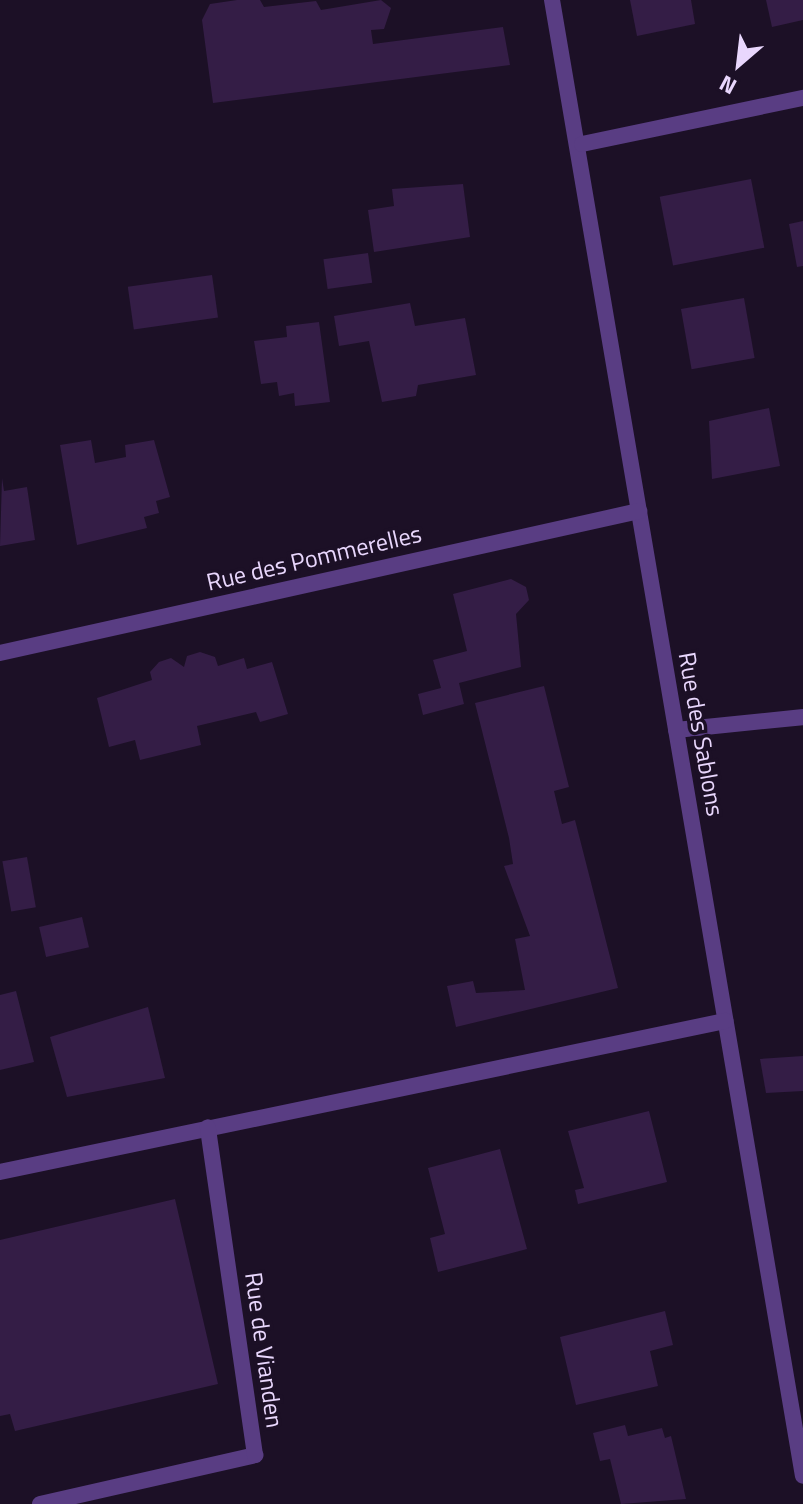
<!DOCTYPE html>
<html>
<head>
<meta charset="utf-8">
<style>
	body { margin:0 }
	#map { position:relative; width:803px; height:1504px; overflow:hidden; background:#1c1026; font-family:"Titillium Web",sans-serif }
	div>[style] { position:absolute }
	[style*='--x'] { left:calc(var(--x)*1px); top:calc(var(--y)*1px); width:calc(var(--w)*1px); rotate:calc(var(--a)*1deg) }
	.building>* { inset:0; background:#341d46; transform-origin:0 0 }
	.lane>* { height:16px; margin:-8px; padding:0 8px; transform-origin:8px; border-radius:8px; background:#593d83 }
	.street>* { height:16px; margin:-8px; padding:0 8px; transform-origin:8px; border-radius:8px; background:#593d83 }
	span { translate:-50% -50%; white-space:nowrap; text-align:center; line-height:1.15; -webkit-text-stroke:7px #1c1026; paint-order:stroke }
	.street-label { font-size:24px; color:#e9d7fd }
	.north { position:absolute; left:699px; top:24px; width:80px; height:80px; -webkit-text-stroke:6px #1c1026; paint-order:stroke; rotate:208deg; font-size:22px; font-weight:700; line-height:32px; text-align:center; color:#e9d7fd }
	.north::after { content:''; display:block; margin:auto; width:28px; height:36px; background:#e9d7fd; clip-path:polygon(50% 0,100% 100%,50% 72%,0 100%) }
</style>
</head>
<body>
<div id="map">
	<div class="building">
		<i style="clip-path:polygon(237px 0,260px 0,264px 7px,316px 1px,321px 10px,381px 0,391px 8px,384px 29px,371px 30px,373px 44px,503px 27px,510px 65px,213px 103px,202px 20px,210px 4px)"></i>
		<i style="clip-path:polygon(630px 0,691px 0,695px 24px,637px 36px)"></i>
		<i style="clip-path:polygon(766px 0,803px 0,803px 20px,772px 27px)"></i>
		<i style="left:751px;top:179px;width:70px;height:93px;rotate:79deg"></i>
		<i style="clip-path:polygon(463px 184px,470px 237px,374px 252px,368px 210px,394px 206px,392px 189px)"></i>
		<i style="clip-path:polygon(803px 221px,803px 266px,797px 267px,789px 224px)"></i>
		<i style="left:368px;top:253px;width:30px;height:45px;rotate:82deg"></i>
		<i style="left:212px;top:275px;width:43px;height:85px;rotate:82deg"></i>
		<i style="left:744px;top:298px;width:61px;height:64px;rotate:80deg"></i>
		<i style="clip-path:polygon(410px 303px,415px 326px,465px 318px,476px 375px,418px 385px,416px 396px,382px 402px,369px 341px,339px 346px,334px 316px)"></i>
		<i style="clip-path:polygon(319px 322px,330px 402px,295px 406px,294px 393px,279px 396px,277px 382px,261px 384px,254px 341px,287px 337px,286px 326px)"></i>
		<i style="clip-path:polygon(769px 408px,780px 466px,712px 479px,709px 421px)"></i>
		<i style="clip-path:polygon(91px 440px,95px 463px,126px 457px,125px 445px,154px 440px,170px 497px,156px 501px,159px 513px,144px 517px,147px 528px,77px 545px,60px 445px)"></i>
		<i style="clip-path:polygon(2px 478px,4px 491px,27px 487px,35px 540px,0 546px)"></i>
		<i style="clip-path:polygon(511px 579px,526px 587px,529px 600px,516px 614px,521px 667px,459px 683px,464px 704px,423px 715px,418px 694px,441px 688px,433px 660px,467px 651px,453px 594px)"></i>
		<i style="clip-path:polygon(200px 652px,215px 657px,218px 666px,244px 658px,247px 669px,272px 662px,288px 714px,260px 722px,256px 712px,197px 726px,201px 745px,140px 760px,135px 740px,109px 747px,97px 698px,152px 680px,150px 672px,159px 662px,171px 658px,184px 667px,187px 656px)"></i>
		<i style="clip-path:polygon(544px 686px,569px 787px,554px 791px,562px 824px,575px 820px,618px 988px,456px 1027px,447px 986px,473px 981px,476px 993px,525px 990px,515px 939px,530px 936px,504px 866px,513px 864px,509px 838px,475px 703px)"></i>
		<i style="left:27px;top:857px;width:51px;height:25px;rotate:80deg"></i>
		<i style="left:82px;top:917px;width:31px;height:44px;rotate:77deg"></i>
		<i style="clip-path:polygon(16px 991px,34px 1062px,0 1070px,0 995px)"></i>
		<i style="clip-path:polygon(148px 1007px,165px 1078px,67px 1097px,50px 1037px)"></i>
		<i style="clip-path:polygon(803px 1056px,803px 1091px,766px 1093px,760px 1059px)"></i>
		<i style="clip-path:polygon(649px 1111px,667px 1182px,578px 1204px,575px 1190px,584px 1188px,568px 1131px)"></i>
		<i style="clip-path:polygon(500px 1149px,527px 1249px,438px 1272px,430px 1238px,445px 1234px,428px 1168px)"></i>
		<i style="clip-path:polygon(175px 1199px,218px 1384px,15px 1431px,10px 1414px,0 1416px,0 1240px)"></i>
		<i style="clip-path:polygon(665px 1311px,673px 1345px,650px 1351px,658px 1386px,576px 1405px,560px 1337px)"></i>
		<i style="clip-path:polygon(625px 1425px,628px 1436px,662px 1428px,665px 1438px,671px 1436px,686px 1499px,621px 1504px,610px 1459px,600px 1461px,593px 1433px)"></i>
	</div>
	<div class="lane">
		<i style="--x:676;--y:730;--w:128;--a:-5.8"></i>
	</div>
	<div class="street">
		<i style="--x:552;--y:0;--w:1497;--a:80.35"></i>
		<i style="--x:582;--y:144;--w:226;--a:-11.8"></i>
		<i style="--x:0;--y:653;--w:655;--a:-12.53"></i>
		<i style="--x:0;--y:1172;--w:741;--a:-11.77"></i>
		<i style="--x:40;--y:1504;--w:221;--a:-12.8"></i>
		<i style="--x:255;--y:1455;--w:331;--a:-98.2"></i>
	</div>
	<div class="street-label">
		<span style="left:314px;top:558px;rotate:-13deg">Rue des Pommerelles</span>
		<span style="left:701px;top:734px;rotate:80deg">Rue des Sablons</span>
		<span style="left:264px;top:1350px;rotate:82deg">Rue de Vianden</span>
	</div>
	<div class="north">N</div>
</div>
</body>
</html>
